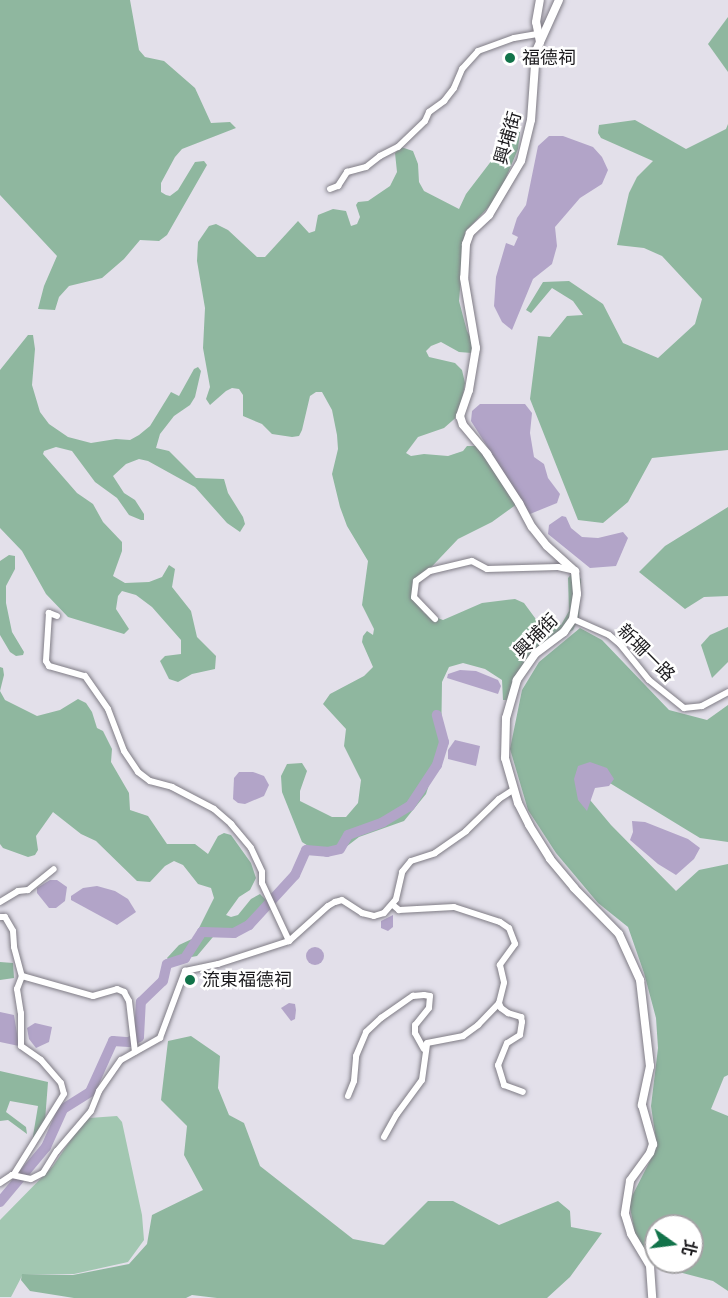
<!DOCTYPE html>
<html>
<head>
<meta charset="utf-8">
<style>
	body { margin:0 }
	#map { position:relative; width:728px; height:1298px; overflow:hidden; background:#e3e0ea; font-family:"PT Sans","Noto Sans TC",sans-serif }
	div>[style] { position:absolute }
	[style*='--x'] { left:calc(var(--x)*1px); top:calc(var(--y)*1px); width:calc(var(--w)*1px); rotate:calc(var(--a)*1deg) }
	.green>* { inset:0; background:#a2c7b1 }
	.forest>* { inset:0; background:#8fb79f }
	.water>* { inset:0; background:#b2a4c8 }
	.round { border-radius:50% }
	.river>* { height:10px; margin:-5px; padding:0 5px; transform-origin:5px; border-radius:5px; background:#b2a4c8 }
	.roads { filter:drop-shadow(0 0 2px #7f7c85) drop-shadow(0 0 2px #7f7c85) }
	.minor>* { height:6px; margin:-3px; padding:0 3px; transform-origin:3px; border-radius:3px; background:#fff }
	.tertiary>* { height:8px; margin:-4px; padding:0 4px; transform-origin:4px; border-radius:4px; background:#fff }
	.dots>* { width:16px; height:16px; translate:-50% -50%; box-sizing:border-box; border:3px solid #fff; border-radius:50% }
	span { translate:-50% -50%; white-space:nowrap; text-align:center; line-height:1.15; -webkit-text-stroke:5px #fff; paint-order:stroke }
	.poi-label { font-size:18px; color:#1b1a1d }
	.left { translate:0 -50%; text-align:left }
	.street-label { font-size:18px; color:#1b1a1d }
	.north { position:absolute; left:644px; top:1214px; width:60px; height:60px; box-sizing:border-box; background:#fff; border:2px solid #a4a3a5; border-radius:50%; rotate:104deg; font-size:16px; font-weight:700; line-height:24px; text-align:center; color:#1b1a1d }
	.north::after { content:''; display:block; margin:auto; width:21px; height:27px; background:#12734a; clip-path:polygon(50% 0,100% 100%,50% 72%,0 100%) }
</style>
</head>
<body>
<div id="map">
	<div class="green">
		<i style="clip-path:polygon(117px 1116px,122px 1122px,142px 1215px,144px 1240px,128px 1262px,74px 1274px,23px 1274px,11px 1297px,0 1297px,0 1220px,53px 1166px,76px 1132px,89px 1118px)"></i>
	</div>
	<div class="forest">
		<i style="clip-path:polygon(0 0,130px 0,139px 50px,145px 57px,164px 61px,195px 88px,211px 123px,230px 122px,236px 128px,182px 149px,175px 157px,161px 183px,161px 192px,166px 195px,170px 196px,178px 190px,195px 162px,204px 161px,207px 165px,167px 235px,159px 241px,140px 240px,124px 259px,102px 278px,69px 286px,59px 297px,55px 310px,38px 309px,44px 286px,57px 256px,0 195px)"></i>
		<i style="clip-path:polygon(728px 17px,728px 72px,708px 44px)"></i>
		<i style="clip-path:polygon(635px 120px,686px 149px,726px 129px,728px 124px,728px 450px,652px 458px,628px 502px,603px 523px,578px 520px,530px 399px,538px 336px,550px 337px,567px 316px,583px 315px,573px 301px,552px 288px,531px 313px,526px 310px,543px 282px,569px 281px,603px 304px,623px 343px,658px 358px,695px 324px,702px 299px,662px 256px,644px 248px,617px 245px,629px 193px,637px 177px,653px 161px,601px 138px,598px 133px,599px 125px)"></i>
		<i style="clip-path:polygon(515px 130px,520px 132px,518px 149px,498px 197px,465px 232px,459px 301px,467px 331px,474px 343px,472px 353px,459px 352px,441px 342px,431px 346px,426px 351px,429px 357px,455px 363px,462px 370px,465px 383px,460px 414px,444px 428px,418px 437px,406px 453px,411px 456px,424px 454px,448px 456px,463px 451px,467px 446px,477px 446px,509px 485px,517px 504px,492px 522px,458px 539px,420px 579px,413px 595px,424px 613px,443px 620px,482px 603px,515px 599px,524px 603px,538px 622px,561px 625px,569px 611px,568px 578px,574px 571px,581px 579px,579px 618px,573px 630px,554px 639px,527px 666px,510px 700px,503px 700px,502px 680px,485px 669px,463px 663px,449px 667px,442px 682px,441px 749px,426px 794px,404px 821px,359px 837px,342px 850px,329px 853px,316px 851px,302px 842px,282px 792px,281px 776px,287px 764px,302px 763px,307px 771px,300px 791px,300px 801px,332px 817px,346px 817px,358px 803px,361px 780px,344px 746px,346px 729px,323px 704px,330px 694px,364px 676px,373px 667px,362px 642px,363px 636px,367px 631px,373px 635px,374px 629px,362px 605px,368px 561px,347px 526px,340px 507px,332px 474px,338px 449px,337px 435px,332px 410px,322px 392px,316px 392px,310px 396px,302px 430px,299px 436px,292px 437px,272px 434px,262px 424px,243px 416px,243px 395px,239px 389px,232px 388px,226px 391px,210px 405px,206px 399px,210px 387px,203px 348px,205px 308px,197px 261px,198px 242px,209px 226px,216px 224px,228px 230px,257px 257px,265px 257px,298px 221px,309px 233px,315px 231px,318px 215px,333px 209px,346px 211px,351px 226px,357px 224px,360px 217px,356px 205px,358px 202px,368px 201px,390px 186px,397px 172px,395px 153px,401px 147px,413px 151px,418px 164px,419px 182px,424px 191px,459px 209px,466px 194px)"></i>
		<i style="clip-path:polygon(28px 335px,33px 335px,35px 349px,32px 385px,40px 412px,49px 424px,68px 437px,91px 443px,116px 439px,130px 440px,139px 435px,150px 426px,171px 392px,179px 396px,194px 369px,198px 367px,201px 371px,195px 397px,190px 405px,174px 416px,160px 434px,156px 448px,169px 451px,196px 478px,224px 479px,228px 493px,243px 517px,245px 524px,240px 532px,227px 523px,195px 487px,148px 461px,139px 459px,126px 464px,113px 476px,124px 493px,135px 500px,144px 514px,144px 520px,141px 520px,129px 515px,117px 498px,95px 482px,72px 451px,56px 447px,44px 451px,43px 454px,77px 493px,93px 504px,103px 522px,122px 542px,122px 551px,113px 576px,125px 583px,149px 582px,162px 577px,169px 565px,175px 569px,172px 587px,191px 611px,197px 637px,216px 656px,215px 669px,192px 674px,178px 682px,169px 679px,160px 661px,165px 656px,181px 654px,181px 640px,152px 607px,136px 595px,122px 591px,118px 596px,116px 609px,129px 629px,124px 634px,68px 617px,46px 594px,22px 551px,0 528px,0 370px)"></i>
		<i style="clip-path:polygon(728px 507px,728px 596px,704px 597px,685px 609px,639px 572px,665px 546px)"></i>
		<i style="clip-path:polygon(9px 555px,15px 556px,15px 569px,6px 586px,6px 603px,12px 632px,24px 652px,23px 655px,16px 656px,10px 652px,0 635px,0 561px)"></i>
		<i style="clip-path:polygon(728px 627px,728px 662px,712px 678px,701px 645px,710px 635px)"></i>
		<i style="clip-path:polygon(evenodd,580px 628px,602px 640px,669px 710px,707px 720px,728px 705px,728px 842px,700px 838px,595px 774px,580px 788px,611px 825px,676px 891px,699px 870px,728px 864px,728px 1075px,724px 1077px,711px 1109px,728px 1116px,728px 1291px,713px 1281px,656px 1266px,635px 1234px,629px 1202px,657px 1147px,651px 1106px,658px 1048px,656px 1018px,644px 973px,628px 927px,598px 903px,556px 853px,528px 810px,510px 749px,522px 690px,539px 662px,580px 628px,656px 1226px,692px 1226px,692px 1262px,656px 1262px,656px 1226px)"></i>
		<i style="clip-path:polygon(0 667px,3px 668px,4px 675px,0 691px,5px 700px,37px 716px,60px 710px,78px 699px,86px 703px,92px 712px,97px 728px,103px 731px,112px 749px,111px 762px,129px 793px,130px 810px,148px 816px,167px 844px,195px 844px,208px 854px,218px 836px,224px 833px,231px 835px,251px 863px,256px 878px,250px 890px,239px 897px,226px 915px,231px 917px,238px 915px,251px 899px,260px 894px,267px 901px,261px 912px,237px 935px,218px 931px,197px 956px,169px 961px,167px 958px,179px 945px,194px 938px,214px 898px,211px 888px,198px 884px,183px 865px,174px 861px,165px 866px,150px 882px,137px 881px,96px 841px,81px 834px,53px 812px,36px 836px,38px 850px,35px 855px,28px 857px,3px 848px,0 844px)"></i>
		<i style="clip-path:polygon(0 962px,13px 963px,14px 978px,0 980px)"></i>
		<i style="clip-path:polygon(191px 1036px,220px 1056px,218px 1088px,229px 1115px,244px 1123px,260px 1166px,353px 1239px,384px 1245px,428px 1201px,453px 1201px,499px 1225px,558px 1201px,570px 1211px,571px 1227px,602px 1233px,570px 1277px,547px 1298px,217px 1298px,192px 1295px,186px 1298px,74px 1298px,30px 1291px,21px 1280px,22px 1274px,73px 1275px,129px 1264px,147px 1244px,152px 1215px,203px 1190px,184px 1155px,187px 1126px,161px 1100px,168px 1041px)"></i>
		<i style="clip-path:polygon(0 1071px,48px 1082px,45px 1121px,32px 1142px,38px 1106px,10px 1101px,6px 1112px,26px 1127px,27px 1134px,8px 1120px,0 1121px)"></i>
	</div>
	<div class="water">
		<i style="clip-path:polygon(549px 136px,563px 136px,593px 147px,602px 157px,608px 170px,602px 184px,580px 198px,555px 227px,557px 246px,552px 264px,533px 279px,512px 330px,502px 322px,494px 306px,496px 277px,506px 243px,514px 246px,518px 237px,512px 234px,517px 218px,526px 205px,538px 146px)"></i>
		<i style="clip-path:polygon(480px 404px,525px 404px,532px 413px,530px 433px,534px 457px,544px 464px,548px 478px,560px 494px,557px 503px,530px 514px,471px 421px,472px 411px)"></i>
		<i style="clip-path:polygon(562px 516px,566px 517px,571px 528px,582px 537px,598px 538px,623px 532px,628px 538px,616px 566px,590px 568px,548px 534px,549px 525px)"></i>
		<i style="clip-path:polygon(460px 670px,476px 671px,498px 680px,501px 686px,498px 694px,447px 678px,448px 674px)"></i>
		<i style="clip-path:polygon(455px 740px,480px 746px,476px 766px,448px 759px,448px 750px)"></i>
		<i style="clip-path:polygon(590px 762px,607px 768px,614px 779px,609px 786px,595px 788px,587px 811px,578px 800px,574px 779px,578px 766px)"></i>
		<i style="clip-path:polygon(239px 772px,253px 772px,264px 776px,269px 785px,264px 796px,245px 804px,238px 803px,233px 799px,234px 778px)"></i>
		<i style="clip-path:polygon(632px 821px,645px 822px,688px 839px,700px 848px,694px 859px,676px 875px,658px 864px,630px 840px,633px 832px)"></i>
		<i style="clip-path:polygon(50px 880px,57px 880px,67px 887px,65px 901px,56px 908px,49px 908px,37px 893px,37px 888px)"></i>
		<i style="clip-path:polygon(97px 886px,115px 891px,128px 899px,136px 912px,117px 925px,71px 900px,71px 896px,83px 888px)"></i>
		<i style="clip-path:polygon(393px 915px,393px 927px,388px 931px,381px 928px,381px 921px)"></i>
		<i class="round" style="left:306px;top:947px;width:18px;height:18px"></i>
		<i style="clip-path:polygon(289px 1003px,295px 1004px,296px 1010px,295px 1019px,291px 1021px,281px 1008px)"></i>
		<i style="clip-path:polygon(0 1012px,14px 1015px,19px 1046px,0 1042px)"></i>
		<i style="clip-path:polygon(35px 1023px,52px 1027px,49px 1042px,36px 1048px,29px 1039px,27px 1028px)"></i>
	</div>
	<div class="river">
		<i style="--x:0;--y:1202;--w:72;--a:-50.1"></i>
		<i style="--x:46;--y:1147;--w:42;--a:-65.9"></i>
		<i style="--x:63;--y:1109;--w:32;--a:-32"></i>
		<i style="--x:90;--y:1092;--w:56;--a:-65.7"></i>
		<i style="--x:113;--y:1041;--w:16;--a:4"></i>
		<i style="--x:129;--y:1042;--w:11;--a:-27"></i>
		<i style="--x:139;--y:1037;--w:35;--a:-87"></i>
		<i style="--x:141;--y:1002;--w:30;--a:-44"></i>
		<i style="--x:163;--y:981;--w:17;--a:-77"></i>
		<i style="--x:167;--y:964;--w:19;--a:-18"></i>
		<i style="--x:185;--y:958;--w:31;--a:-57"></i>
		<i style="--x:202;--y:932;--w:32;--a:2"></i>
		<i style="--x:234;--y:933;--w:17;--a:-28"></i>
		<i style="--x:249;--y:925;--w:68;--a:-47.4"></i>
		<i style="--x:295;--y:875;--w:27;--a:-66"></i>
		<i style="--x:306;--y:850;--w:21;--a:5"></i>
		<i style="--x:327;--y:852;--w:13;--a:-13"></i>
		<i style="--x:340;--y:849;--w:16;--a:-60"></i>
		<i style="--x:348;--y:835;--w:37;--a:-20"></i>
		<i style="--x:383;--y:822;--w:31;--a:-31"></i>
		<i style="--x:410;--y:806;--w:49;--a:-56.6"></i>
		<i style="--x:437;--y:765;--w:24;--a:-73"></i>
		<i style="--x:444;--y:742;--w:28;--a:-105"></i>
	</div>
	<div class="roads">
		<div class="minor">
			<i style="--x:330;--y:189;--w:9;--a:-21"></i>
			<i style="--x:338;--y:186;--w:17;--a:-57"></i>
			<i style="--x:347;--y:172;--w:20;--a:-15"></i>
			<i style="--x:366;--y:167;--w:18;--a:-38"></i>
			<i style="--x:380;--y:156;--w:20;--a:-27"></i>
			<i style="--x:398;--y:147;--w:37;--a:-44"></i>
			<i style="--x:425;--y:121;--w:10;--a:-66"></i>
			<i style="--x:429;--y:112;--w:19;--a:-36"></i>
			<i style="--x:444;--y:101;--w:16;--a:-52"></i>
			<i style="--x:454;--y:88;--w:21;--a:-67"></i>
			<i style="--x:462;--y:69;--w:24;--a:-48"></i>
			<i style="--x:478;--y:51;--w:38;--a:-20"></i>
			<i style="--x:514;--y:38;--w:22;--a:-10"></i>
			<i style="--x:57;--y:616;--w:9;--a:-159"></i>
			<i style="--x:49;--y:613;--w:48;--a:93.6"></i>
			<i style="--x:46;--y:661;--w:6;--a:59"></i>
			<i style="--x:49;--y:666;--w:37;--a:16"></i>
			<i style="--x:85;--y:676;--w:40;--a:55.1"></i>
			<i style="--x:108;--y:709;--w:45;--a:69.1"></i>
			<i style="--x:124;--y:751;--w:25;--a:56"></i>
			<i style="--x:138;--y:772;--w:15;--a:37"></i>
			<i style="--x:150;--y:781;--w:23;--a:15"></i>
			<i style="--x:172;--y:787;--w:47;--a:27.6"></i>
			<i style="--x:214;--y:809;--w:23;--a:41"></i>
			<i style="--x:231;--y:824;--w:31;--a:50"></i>
			<i style="--x:251;--y:848;--w:26;--a:65"></i>
			<i style="--x:262;--y:872;--w:11;--a:90"></i>
			<i style="--x:262;--y:883;--w:64;--a:65"></i>
			<i style="--x:435;--y:619;--w:30;--a:-134"></i>
			<i style="--x:414;--y:597;--w:16;--a:-83"></i>
			<i style="--x:416;--y:581;--w:17;--a:-36"></i>
			<i style="--x:430;--y:571;--w:43;--a:-13.4"></i>
			<i style="--x:472;--y:561;--w:17;--a:28"></i>
			<i style="--x:487;--y:569;--w:71;--a:-1.6"></i>
			<i style="--x:558;--y:567;--w:17;--a:13"></i>
			<i style="--x:573;--y:619;--w:39;--a:24"></i>
			<i style="--x:609;--y:635;--w:14;--a:39"></i>
			<i style="--x:620;--y:644;--w:46;--a:51.1"></i>
			<i style="--x:649;--y:680;--w:45;--a:38.7"></i>
			<i style="--x:684;--y:708;--w:18;--a:-6"></i>
			<i style="--x:702;--y:706;--w:30;--a:-28"></i>
			<i style="--x:0;--y:902;--w:21;--a:-31"></i>
			<i style="--x:18;--y:891;--w:10;--a:-6"></i>
			<i style="--x:28;--y:890;--w:33;--a:-39"></i>
			<i style="--x:393;--y:905;--w:8;--a:40"></i>
			<i style="--x:399;--y:910;--w:55;--a:-3.1"></i>
			<i style="--x:454;--y:907;--w:48;--a:18.1"></i>
			<i style="--x:500;--y:922;--w:11;--a:34"></i>
			<i style="--x:509;--y:928;--w:17;--a:69"></i>
			<i style="--x:515;--y:944;--w:26;--a:126"></i>
			<i style="--x:500;--y:965;--w:18;--a:77"></i>
			<i style="--x:504;--y:983;--w:21;--a:104"></i>
			<i style="--x:499;--y:1003;--w:5;--a:68"></i>
			<i style="--x:501;--y:1008;--w:9;--a:36"></i>
			<i style="--x:508;--y:1013;--w:14;--a:17"></i>
			<i style="--x:521;--y:1017;--w:5;--a:79"></i>
			<i style="--x:522;--y:1022;--w:13;--a:99"></i>
			<i style="--x:520;--y:1035;--w:15;--a:148"></i>
			<i style="--x:507;--y:1043;--w:24;--a:112"></i>
			<i style="--x:498;--y:1065;--w:21;--a:73"></i>
			<i style="--x:504;--y:1085;--w:20;--a:20"></i>
			<i style="--x:0;--y:917;--w:5;--a:0"></i>
			<i style="--x:5;--y:917;--w:16;--a:60"></i>
			<i style="--x:13;--y:931;--w:16;--a:86"></i>
			<i style="--x:14;--y:947;--w:30;--a:75"></i>
			<i style="--x:22;--y:976;--w:14;--a:111"></i>
			<i style="--x:17;--y:989;--w:24;--a:81"></i>
			<i style="--x:21;--y:1013;--w:33;--a:90"></i>
			<i style="--x:21;--y:1046;--w:24;--a:35"></i>
			<i style="--x:41;--y:1060;--w:30;--a:49"></i>
			<i style="--x:61;--y:1083;--w:11;--a:75"></i>
			<i style="--x:64;--y:1094;--w:94;--a:122"></i>
			<i style="--x:22;--y:976;--w:74;--a:15.7"></i>
			<i style="--x:93;--y:996;--w:25;--a:-16"></i>
			<i style="--x:117;--y:989;--w:8;--a:23"></i>
			<i style="--x:124;--y:992;--w:10;--a:61"></i>
			<i style="--x:129;--y:1001;--w:51;--a:83.3"></i>
			<i style="--x:348;--y:1096;--w:16;--a:-68"></i>
			<i style="--x:354;--y:1081;--w:25;--a:-85"></i>
			<i style="--x:356;--y:1056;--w:26;--a:-67"></i>
			<i style="--x:366;--y:1032;--w:21;--a:-43"></i>
			<i style="--x:381;--y:1018;--w:39;--a:-35"></i>
			<i style="--x:413;--y:996;--w:11;--a:-5"></i>
			<i style="--x:424;--y:995;--w:6;--a:9"></i>
			<i style="--x:430;--y:996;--w:12;--a:95"></i>
			<i style="--x:429;--y:1008;--w:22;--a:129"></i>
			<i style="--x:415;--y:1025;--w:8;--a:90"></i>
			<i style="--x:415;--y:1033;--w:18;--a:61"></i>
			<i style="--x:384;--y:1137;--w:26;--a:-61"></i>
			<i style="--x:397;--y:1114;--w:42;--a:-53.7"></i>
			<i style="--x:422;--y:1080;--w:37;--a:-82"></i>
			<i style="--x:427;--y:1043;--w:37;--a:-11"></i>
			<i style="--x:463;--y:1036;--w:19;--a:-36"></i>
			<i style="--x:478;--y:1025;--w:30;--a:-46"></i>
			<i style="--x:0;--y:1183;--w:14;--a:-34"></i>
			<i style="--x:12;--y:1175;--w:19;--a:12"></i>
			<i style="--x:31;--y:1179;--w:13;--a:-27"></i>
			<i style="--x:43;--y:1173;--w:26;--a:-58"></i>
			<i style="--x:57;--y:1151;--w:52;--a:-49.6"></i>
			<i style="--x:91;--y:1111;--w:22;--a:-68"></i>
			<i style="--x:99;--y:1091;--w:38;--a:-55"></i>
			<i style="--x:121;--y:1060;--w:45;--a:-29.4"></i>
			<i style="--x:160;--y:1038;--w:72;--a:-69.5"></i>
			<i style="--x:185;--y:971;--w:34;--a:-12"></i>
			<i style="--x:218;--y:964;--w:75;--a:-17.9"></i>
			<i style="--x:289;--y:941;--w:52;--a:-41.9"></i>
			<i style="--x:328;--y:906;--w:8;--a:-30"></i>
			<i style="--x:335;--y:902;--w:7;--a:-16"></i>
			<i style="--x:342;--y:900;--w:24;--a:33"></i>
			<i style="--x:362;--y:913;--w:12;--a:14"></i>
			<i style="--x:374;--y:916;--w:10;--a:-17"></i>
			<i style="--x:384;--y:913;--w:18;--a:-49"></i>
			<i style="--x:396;--y:899;--w:28;--a:-77"></i>
			<i style="--x:402;--y:872;--w:14;--a:-51"></i>
			<i style="--x:411;--y:861;--w:25;--a:-18"></i>
			<i style="--x:435;--y:853;--w:38;--a:-35"></i>
			<i style="--x:466;--y:831;--w:46;--a:-44.1"></i>
			<i style="--x:499;--y:799;--w:17;--a:-33"></i>
		</div>
		<div class="tertiary">
			<i style="--x:559;--y:0;--w:56;--a:114.3"></i>
			<i style="--x:536;--y:51;--w:69;--a:94.1"></i>
			<i style="--x:531;--y:120;--w:42;--a:103.7"></i>
			<i style="--x:521;--y:161;--w:63;--a:120.7"></i>
			<i style="--x:489;--y:215;--w:26;--a:137"></i>
			<i style="--x:470;--y:233;--w:12;--a:110"></i>
			<i style="--x:466;--y:244;--w:34;--a:93"></i>
			<i style="--x:464;--y:278;--w:71;--a:80.3"></i>
			<i style="--x:476;--y:348;--w:43;--a:99.5"></i>
			<i style="--x:469;--y:390;--w:28;--a:109"></i>
			<i style="--x:460;--y:416;--w:9;--a:72"></i>
			<i style="--x:463;--y:425;--w:38;--a:50"></i>
			<i style="--x:487;--y:454;--w:59;--a:56.9"></i>
			<i style="--x:519;--y:503;--w:27;--a:62"></i>
			<i style="--x:532;--y:527;--w:24;--a:52"></i>
			<i style="--x:547;--y:546;--w:38;--a:42"></i>
			<i style="--x:575;--y:571;--w:23;--a:85"></i>
			<i style="--x:577;--y:594;--w:25;--a:99"></i>
			<i style="--x:573;--y:619;--w:16;--a:125"></i>
			<i style="--x:564;--y:632;--w:36;--a:143"></i>
			<i style="--x:535;--y:654;--w:32;--a:125"></i>
			<i style="--x:517;--y:680;--w:40;--a:106"></i>
			<i style="--x:506;--y:718;--w:40;--a:91.4"></i>
			<i style="--x:505;--y:758;--w:47;--a:73.9"></i>
			<i style="--x:518;--y:803;--w:25;--a:63"></i>
			<i style="--x:529;--y:825;--w:40;--a:58"></i>
			<i style="--x:550;--y:859;--w:38;--a:50"></i>
			<i style="--x:574;--y:888;--w:64;--a:45.6"></i>
			<i style="--x:619;--y:934;--w:51;--a:65.5"></i>
			<i style="--x:640;--y:980;--w:87;--a:83.4"></i>
			<i style="--x:650;--y:1066;--w:40;--a:102"></i>
			<i style="--x:642;--y:1105;--w:41;--a:74.2"></i>
			<i style="--x:653;--y:1144;--w:9;--a:108"></i>
			<i style="--x:650;--y:1153;--w:34;--a:126"></i>
			<i style="--x:630;--y:1181;--w:33;--a:99"></i>
			<i style="--x:625;--y:1214;--w:21;--a:73"></i>
			<i style="--x:631;--y:1234;--w:37;--a:59"></i>
			<i style="--x:650;--y:1266;--w:32;--a:86"></i>
			<i style="--x:540;--y:42;--w:20;--a:-101"></i>
			<i style="--x:536;--y:22;--w:22;--a:-80"></i>
		</div>
	</div>
	<div class="dots">
		<i style="left:510px;top:58px;background:#12734a"></i>
		<i style="left:190px;top:980px;background:#12734a"></i>
	</div>
	<div class="poi-label">
		<span class="left" style="left:522px;top:58px">福德祠</span>
		<span class="left" style="left:202px;top:980px">流東福德祠</span>
	</div>
	<div class="street-label">
		<span style="left:508px;top:138px;rotate:-74deg">興埔街</span>
		<span style="left:536px;top:636px;rotate:-45deg">興埔街</span>
		<span style="left:646px;top:653px;rotate:45deg">新珊一路</span>
	</div>
	<div class="north">北</div>
</div>
</body>
</html>
